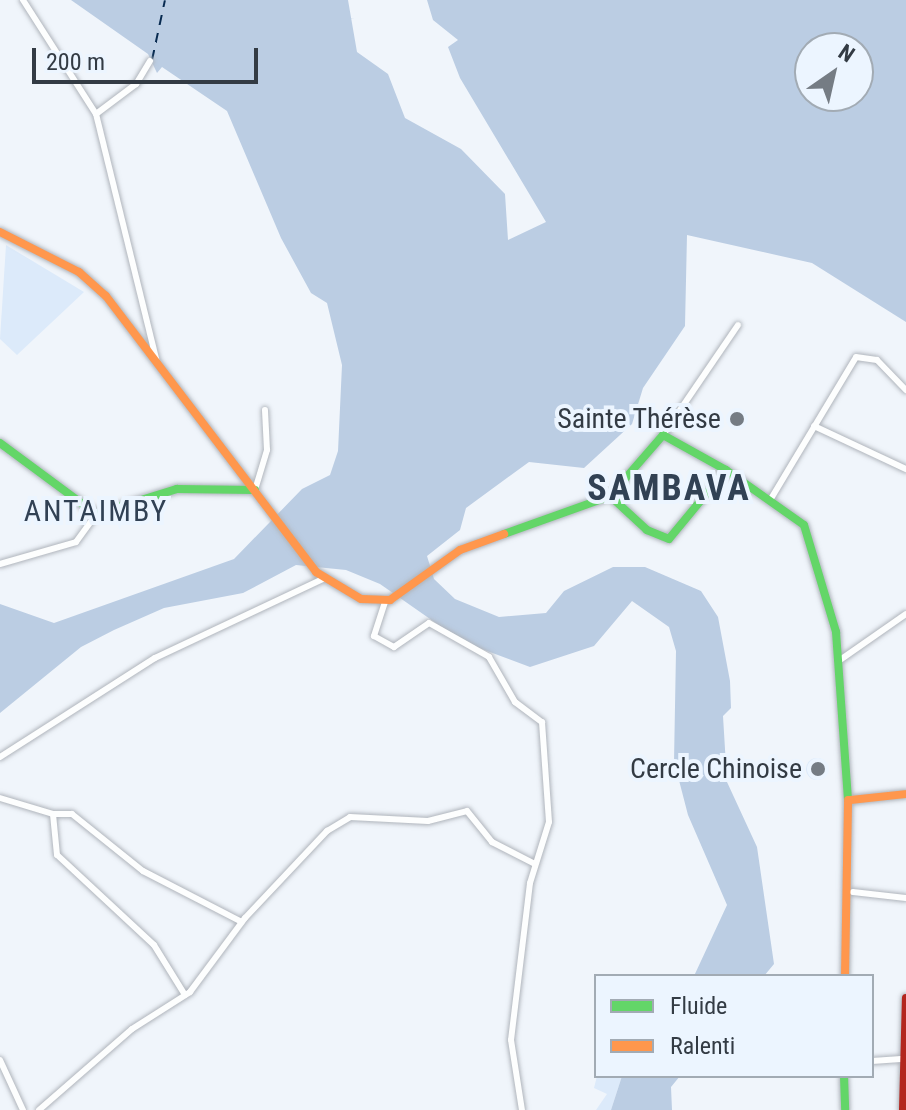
<!DOCTYPE html>
<html>
<head>
<meta charset="utf-8">
<style>
	body { margin:0 }
	#map { position:relative; width:906px; height:1110px; overflow:hidden; background:#f0f5fb; font-family:"Roboto Condensed",sans-serif }
	div>[style] { position:absolute }
	[style*='--x'] { left:calc(var(--x)*1px); top:calc(var(--y)*1px); width:calc(var(--w)*1px); rotate:calc(var(--a)*1deg) }
	.green>* { inset:0; background:#dceafa }
	.round { border-radius:50% }
	.water>* { inset:0; background:#bbcde3 }
	.ferry>* { height:2px; margin-top:-1px; transform-origin:0; background:repeating-linear-gradient(90deg,#072a50 0 10px,transparent 0 18px) }
	.roads { filter:drop-shadow(0 0 2px #b0b5bc) drop-shadow(0 0 2px #b0b5bc) }
	.street>* { height:6px; margin:-3px; padding:0 3px; transform-origin:3px; border-radius:3px; background:#fdfefe }
	.fast>* { height:8px; margin:-4px; padding:0 4px; transform-origin:4px; border-radius:4px; background:#63d668 }
	.slow>* { height:8px; margin:-4px; padding:0 4px; transform-origin:4px; border-radius:4px; background:#ff974d }
	.jam>* { height:8px; margin:-4px; padding:0 4px; transform-origin:4px; border-radius:4px; background:#b3261e }
	.dots>* { width:22px; height:22px; translate:-50% -50%; box-sizing:border-box; border:4px solid #ecf5ff; border-radius:50% }
	span { translate:-50% -50%; white-space:nowrap; text-align:center; line-height:1.15; -webkit-text-stroke:8px #ecf5ff; paint-order:stroke }
	.poi-label { font-size:28px; color:#333b44 }
	.right { translate:-100% -50%; text-align:right }
	.neighbourhood-label { font-size:30px; color:#314154; letter-spacing:2px }
	.district-label { font-size:36px; color:#314154; font-weight:700; letter-spacing:2px }
	.legend { position:absolute; left:594px; top:974px; width:280px; height:104px; box-sizing:border-box; background:#ecf5ff; border:2px solid #a2abb4; margin:0; padding:10px 14px; list-style:none; font-size:24px; color:#333b44 }
	.legend li { display:flex; align-items:center; gap:16px; height:40px }
	.legend b { width:40px; border:2px solid #a2abb4 }
	.north { position:absolute; left:794px; top:32px; width:80px; height:80px; box-sizing:border-box; background:#ecf5ff; border:2px solid #a2abb4; border-radius:50%; rotate:34deg; font-size:22px; font-weight:700; line-height:32px; text-align:center; color:#333b44 }
	.north::after { content:''; display:block; margin:auto; width:28px; height:36px; background:#757c84; clip-path:polygon(50% 0,100% 100%,50% 72%,0 100%) }
	.scale { position:absolute; left:32px; top:48px; width:226px; height:36px; box-sizing:border-box; border:4px solid #333b44; border-top:0; padding-left:10px; font-size:24px; line-height:28px; white-space:nowrap; color:#333b44; -webkit-text-stroke:6px #ecf5ff; paint-order:stroke }
</style>
</head>
<body>
<div id="map">
	<div class="green">
		<i style="clip-path:polygon(6px 245px,84px 292px,17px 355px,0 339px)"></i>
		<i class="round" style="left:806px;top:758px;width:22px;height:22px"></i>
		<i style="clip-path:polygon(597px 1076px,622px 1076px,611px 1110px,596px 1110px,607px 1094px,594px 1088px)"></i>
	</div>
	<div class="water">
		<i style="clip-path:polygon(evenodd,71px 0,348px 0,357px 52px,388px 74px,405px 118px,461px 149px,505px 194px,508px 240px,546px 222px,460px 78px,448px 47px,458px 40px,433px 20px,427px 0,906px 0,906px 322px,812px 263px,687px 235px,685px 326px,643px 388px,632px 424px,584px 468px,529px 462px,466px 508px,460px 530px,427px 556px,434px 579px,455px 599px,499px 617px,546px 613px,564px 591px,613px 567px,645px 567px,701px 591px,718px 617px,730px 681px,731px 708px,723px 716px,727px 782px,757px 847px,774px 964px,764px 976px,694px 976px,727px 905px,688px 815px,674px 761px,676px 651px,669px 627px,632px 601px,594px 646px,530px 667px,463px 642px,380px 584px,346px 570px,296px 565px,243px 593px,164px 608px,114px 630px,81px 647px,0 713px,0 604px,54px 623px,234px 559px,302px 489px,330px 475px,338px 451px,342px 365px,327px 303px,311px 293px,281px 238px,227px 111px,162px 67px,157px 73px,148px 54px,71px 0,810px 48px,858px 48px,858px 96px,810px 96px,810px 48px)"></i>
		<i style="clip-path:polygon(622px 1076px,680px 1076px,671px 1087px,672px 1110px,611px 1110px)"></i>
	</div>
	<div class="ferry">
		<i style="--x:152;--y:60;--w:61;--a:-77.8"></i>
	</div>
	<div class="roads">
		<div class="street">
			<i style="--x:23;--y:0;--w:135;--a:57.4"></i>
			<i style="--x:150;--y:61;--w:27;--a:121"></i>
			<i style="--x:136;--y:84;--w:50;--a:143.1"></i>
			<i style="--x:96;--y:114;--w:252;--a:76.2"></i>
			<i style="--x:814;--y:426;--w:102;--a:25.1"></i>
			<i style="--x:663;--y:435;--w:133;--a:-55.7"></i>
			<i style="--x:255;--y:490;--w:42;--a:-73.3"></i>
			<i style="--x:267;--y:450;--w:40;--a:-92.9"></i>
			<i style="--x:772;--y:497;--w:163;--a:-59"></i>
			<i style="--x:856;--y:357;--w:21;--a:8"></i>
			<i style="--x:877;--y:360;--w:42;--a:46"></i>
			<i style="--x:0;--y:564;--w:79;--a:-16.1"></i>
			<i style="--x:76;--y:542;--w:34;--a:-54"></i>
			<i style="--x:385;--y:602;--w:36;--a:108"></i>
			<i style="--x:374;--y:636;--w:23;--a:29"></i>
			<i style="--x:394;--y:647;--w:42;--a:-34.4"></i>
			<i style="--x:429;--y:623;--w:69;--a:29.5"></i>
			<i style="--x:489;--y:657;--w:52;--a:60"></i>
			<i style="--x:515;--y:702;--w:34;--a:37"></i>
			<i style="--x:542;--y:722;--w:100;--a:86"></i>
			<i style="--x:549;--y:822;--w:64;--a:107.3"></i>
			<i style="--x:530;--y:883;--w:158;--a:96.9"></i>
			<i style="--x:511;--y:1040;--w:71;--a:81.1"></i>
			<i style="--x:840;--y:660;--w:80;--a:-34.9"></i>
			<i style="--x:0;--y:757;--w:184;--a:-32.6"></i>
			<i style="--x:155;--y:658;--w:186;--a:-25.2"></i>
			<i style="--x:0;--y:798;--w:55;--a:16.8"></i>
			<i style="--x:853;--y:892;--w:53;--a:6.5"></i>
			<i style="--x:185;--y:995;--w:59;--a:-121.8"></i>
			<i style="--x:154;--y:945;--w:132;--a:-137.1"></i>
			<i style="--x:57;--y:855;--w:41;--a:-95.6"></i>
			<i style="--x:53;--y:814;--w:19;--a:0"></i>
			<i style="--x:72;--y:814;--w:91;--a:38.8"></i>
			<i style="--x:143;--y:871;--w:111;--a:27.3"></i>
			<i style="--x:0;--y:1060;--w:55;--a:65.3"></i>
			<i style="--x:872;--y:1061;--w:29;--a:-4"></i>
			<i style="--x:39;--y:1110;--w:123;--a:-41.1"></i>
			<i style="--x:132;--y:1029;--w:69;--a:-32.5"></i>
			<i style="--x:190;--y:992;--w:92;--a:-53.4"></i>
			<i style="--x:245;--y:918;--w:120;--a:-46.7"></i>
			<i style="--x:327;--y:831;--w:27;--a:-31"></i>
			<i style="--x:350;--y:817;--w:78;--a:2.9"></i>
			<i style="--x:428;--y:821;--w:40;--a:-14.4"></i>
			<i style="--x:467;--y:811;--w:40;--a:51"></i>
			<i style="--x:492;--y:842;--w:48;--a:27.1"></i>
		</div>
		<div class="fast">
			<i style="--x:0;--y:443;--w:119;--a:36.5"></i>
			<i style="--x:96;--y:514;--w:85;--a:-17.2"></i>
			<i style="--x:177;--y:489;--w:78;--a:0.7"></i>
			<i style="--x:726;--y:470;--w:95;--a:35.2"></i>
			<i style="--x:804;--y:525;--w:112;--a:73.3"></i>
			<i style="--x:836;--y:632;--w:168;--a:85.9"></i>
			<i style="--x:504;--y:534;--w:113;--a:-19.7"></i>
			<i style="--x:610;--y:496;--w:81;--a:-49"></i>
			<i style="--x:663;--y:435;--w:72;--a:29.1"></i>
			<i style="--x:726;--y:470;--w:89;--a:129.6"></i>
			<i style="--x:669;--y:539;--w:24;--a:-158"></i>
			<i style="--x:647;--y:530;--w:50;--a:-137.4"></i>
			<i style="--x:844;--y:1076;--w:34;--a:88"></i>
		</div>
		<div class="slow">
			<i style="--x:0;--y:232;--w:89;--a:26.9"></i>
			<i style="--x:79;--y:272;--w:36;--a:42"></i>
			<i style="--x:106;--y:296;--w:347;--a:52.7"></i>
			<i style="--x:316;--y:572;--w:52;--a:31"></i>
			<i style="--x:361;--y:599;--w:29;--a:2"></i>
			<i style="--x:390;--y:600;--w:86;--a:-35.5"></i>
			<i style="--x:460;--y:550;--w:47;--a:-20"></i>
			<i style="--x:850;--y:800;--w:56;--a:-6.1"></i>
			<i style="--x:845;--y:976;--w:176;--a:-89"></i>
		</div>
		<div class="jam">
			<i style="--x:903;--y:1110;--w:112;--a:-88.5"></i>
		</div>
	</div>
	<div class="dots">
		<i style="left:737px;top:419px;background:#757c84"></i>
		<i style="left:818px;top:769px;background:#757c84"></i>
	</div>
	<div class="poi-label">
		<span class="right" style="left:721px;top:419px">Sainte Thérèse</span>
		<span class="right" style="left:802px;top:769px">Cercle Chinoise</span>
	</div>
	<div class="neighbourhood-label">
		<span style="left:96px;top:511px">ANTAIMBY</span>
	</div>
	<div class="district-label">
		<span style="left:669px;top:489px">SAMBAVA</span>
	</div>
	<ul class="legend">
	<li><b style="height:10px;background:#63d668"></b>Fluide</li>
	<li><b style="height:10px;background:#ff974d"></b>Ralenti</li>
	</ul>
	<div class="north">N</div>
	<div class="scale">200 m</div>
</div>
</body>
</html>
